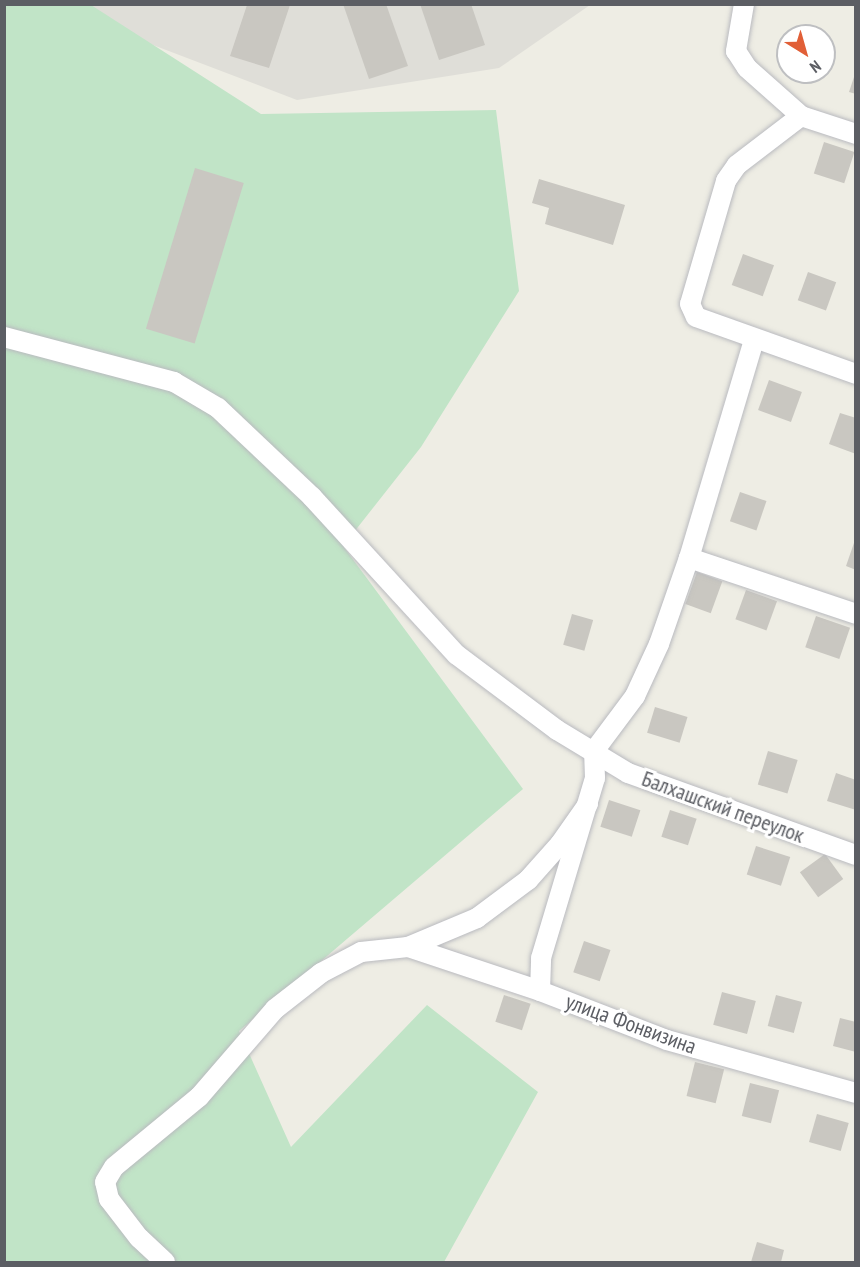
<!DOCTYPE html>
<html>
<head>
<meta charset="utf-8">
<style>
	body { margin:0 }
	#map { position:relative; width:860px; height:1267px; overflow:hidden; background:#eeede4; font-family:"PT Sans Narrow",sans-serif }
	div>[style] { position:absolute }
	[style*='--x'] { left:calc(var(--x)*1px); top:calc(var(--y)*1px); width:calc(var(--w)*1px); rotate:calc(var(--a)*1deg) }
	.industrial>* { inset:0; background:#dfded8 }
	.green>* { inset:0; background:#c1e4c7 }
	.building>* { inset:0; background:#c9c7c1; transform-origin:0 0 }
	.roads { filter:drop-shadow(0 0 2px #b9babf) drop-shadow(0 0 2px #b9babf) }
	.minor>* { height:20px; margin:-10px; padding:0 10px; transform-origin:10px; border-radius:10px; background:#fff }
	span { translate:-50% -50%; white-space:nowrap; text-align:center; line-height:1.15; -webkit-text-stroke:6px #fff; paint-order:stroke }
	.street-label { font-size:22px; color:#5c5e64 }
	.frame { position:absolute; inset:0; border:6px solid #5c5e64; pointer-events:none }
	.north { position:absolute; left:776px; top:24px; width:60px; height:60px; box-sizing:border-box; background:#fff; border:2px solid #bebfc1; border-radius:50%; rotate:143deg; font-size:16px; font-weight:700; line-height:24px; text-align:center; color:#5c5e64 }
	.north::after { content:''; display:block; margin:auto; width:21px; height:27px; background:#e15f37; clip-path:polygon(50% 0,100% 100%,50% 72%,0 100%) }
</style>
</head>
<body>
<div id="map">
	<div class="industrial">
		<i style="clip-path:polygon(48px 5px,590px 5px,499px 68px,297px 100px)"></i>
	</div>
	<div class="green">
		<i style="clip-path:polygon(5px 5px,91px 5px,261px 114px,496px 110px,519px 291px,421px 447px,343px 546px,523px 789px,239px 1031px,291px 1147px,427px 1005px,538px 1092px,444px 1262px,5px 1262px)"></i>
	</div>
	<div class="building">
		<i style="clip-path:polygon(343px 4px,386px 4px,408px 66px,369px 79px)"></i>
		<i style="clip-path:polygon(420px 4px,471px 4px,485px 45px,439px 60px)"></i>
		<i style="clip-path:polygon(247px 5px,290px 5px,269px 68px,230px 56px)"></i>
		<i style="clip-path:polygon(855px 74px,856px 74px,856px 94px,849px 92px)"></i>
		<i style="left:824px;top:142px;width:32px;height:33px;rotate:18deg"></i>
		<i style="left:195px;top:168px;width:51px;height:168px;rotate:17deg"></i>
		<i style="clip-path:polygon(539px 179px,625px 205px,613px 245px,545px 224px,549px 208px,532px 203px)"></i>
		<i style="left:743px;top:254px;width:33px;height:33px;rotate:20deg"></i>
		<i style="left:808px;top:272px;width:30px;height:30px;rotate:20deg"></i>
		<i style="left:769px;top:380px;width:35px;height:32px;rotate:20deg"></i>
		<i style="clip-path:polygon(840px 413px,856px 418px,856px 454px,829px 444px)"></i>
		<i style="left:740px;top:492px;width:28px;height:31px;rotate:19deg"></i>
		<i style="clip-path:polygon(855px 540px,856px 540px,856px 570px,846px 566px)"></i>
		<i style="left:697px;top:572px;width:27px;height:34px;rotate:20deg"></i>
		<i style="left:746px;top:590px;width:33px;height:31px;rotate:20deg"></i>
		<i style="left:572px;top:614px;width:22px;height:32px;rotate:16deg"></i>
		<i style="left:816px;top:616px;width:36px;height:33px;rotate:19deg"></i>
		<i style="left:655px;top:707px;width:34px;height:27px;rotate:17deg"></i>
		<i style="left:768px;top:751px;width:31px;height:35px;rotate:17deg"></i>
		<i style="clip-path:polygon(836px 773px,856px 780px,856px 810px,827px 801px)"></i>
		<i style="left:609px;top:800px;width:33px;height:28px;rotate:18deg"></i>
		<i style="left:670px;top:810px;width:28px;height:28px;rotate:18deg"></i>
		<i style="left:756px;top:846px;width:36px;height:30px;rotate:18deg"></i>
		<i style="left:825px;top:854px;width:31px;height:31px;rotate:54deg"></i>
		<i style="left:584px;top:941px;width:28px;height:33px;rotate:19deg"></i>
		<i style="left:722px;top:992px;width:35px;height:34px;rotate:15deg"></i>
		<i style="left:504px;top:995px;width:28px;height:28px;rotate:18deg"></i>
		<i style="left:776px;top:995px;width:27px;height:32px;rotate:15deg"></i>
		<i style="clip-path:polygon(840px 1018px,856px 1022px,856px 1052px,833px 1046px)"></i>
		<i style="left:695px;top:1062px;width:30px;height:35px;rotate:14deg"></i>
		<i style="left:750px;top:1083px;width:30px;height:34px;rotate:14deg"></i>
		<i style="left:817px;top:1114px;width:33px;height:29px;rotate:16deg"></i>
		<i style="clip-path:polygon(757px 1242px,784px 1250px,781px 1262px,751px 1262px)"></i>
	</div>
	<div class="roads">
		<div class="minor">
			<i style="--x:744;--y:4;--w:48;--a:99.7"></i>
			<i style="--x:736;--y:51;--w:20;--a:57"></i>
			<i style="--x:747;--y:68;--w:72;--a:41.6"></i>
			<i style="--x:801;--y:116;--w:58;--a:18.1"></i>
			<i style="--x:801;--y:116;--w:81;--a:142.6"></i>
			<i style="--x:737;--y:165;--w:19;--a:125"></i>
			<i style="--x:726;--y:181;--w:128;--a:106.3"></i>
			<i style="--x:690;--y:304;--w:14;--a:65"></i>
			<i style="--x:696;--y:317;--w:170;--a:19.6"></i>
			<i style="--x:4;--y:337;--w:176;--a:14.8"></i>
			<i style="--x:174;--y:382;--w:51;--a:30.6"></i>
			<i style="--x:218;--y:408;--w:129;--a:43.4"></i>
			<i style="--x:312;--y:497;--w:214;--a:47.5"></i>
			<i style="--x:457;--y:655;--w:125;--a:36.9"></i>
			<i style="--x:557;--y:730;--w:83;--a:31.2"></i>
			<i style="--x:628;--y:773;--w:242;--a:19.8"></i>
			<i style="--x:689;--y:558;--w:176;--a:18.5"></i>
			<i style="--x:408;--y:947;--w:139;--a:18.4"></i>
			<i style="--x:540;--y:991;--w:136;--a:21.1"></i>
			<i style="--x:667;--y:1040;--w:196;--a:15.7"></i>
			<i style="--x:540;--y:991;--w:33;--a:-88"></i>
			<i style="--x:541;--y:958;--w:188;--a:-73.3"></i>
			<i style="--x:595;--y:778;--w:27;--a:-92"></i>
			<i style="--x:594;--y:751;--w:69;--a:-53.3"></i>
			<i style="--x:635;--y:696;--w:57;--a:-65.2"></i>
			<i style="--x:659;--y:644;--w:91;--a:-70.8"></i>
			<i style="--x:689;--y:558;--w:227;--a:-73.4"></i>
			<i style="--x:165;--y:1262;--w:35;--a:-137"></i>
			<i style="--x:139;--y:1238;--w:49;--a:-127.6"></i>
			<i style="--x:109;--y:1199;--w:17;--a:-103"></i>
			<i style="--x:105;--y:1182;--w:17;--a:-59"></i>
			<i style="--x:114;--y:1167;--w:110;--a:-39.5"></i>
			<i style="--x:199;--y:1097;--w:116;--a:-49.2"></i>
			<i style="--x:275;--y:1009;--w:58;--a:-38"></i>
			<i style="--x:321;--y:973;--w:45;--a:-27.7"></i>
			<i style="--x:361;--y:952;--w:47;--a:-6.1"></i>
			<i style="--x:408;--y:947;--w:75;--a:-22.8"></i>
			<i style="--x:477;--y:918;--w:64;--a:-36.7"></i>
			<i style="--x:528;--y:880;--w:48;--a:-48.4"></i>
			<i style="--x:560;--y:844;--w:49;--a:-55"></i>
		</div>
	</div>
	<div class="street-label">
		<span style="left:723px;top:807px;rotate:20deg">Балхашский переулок</span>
		<span style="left:631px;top:1024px;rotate:20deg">улица Фонвизина</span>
	</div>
	<div class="frame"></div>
	<div class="north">N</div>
</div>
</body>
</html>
